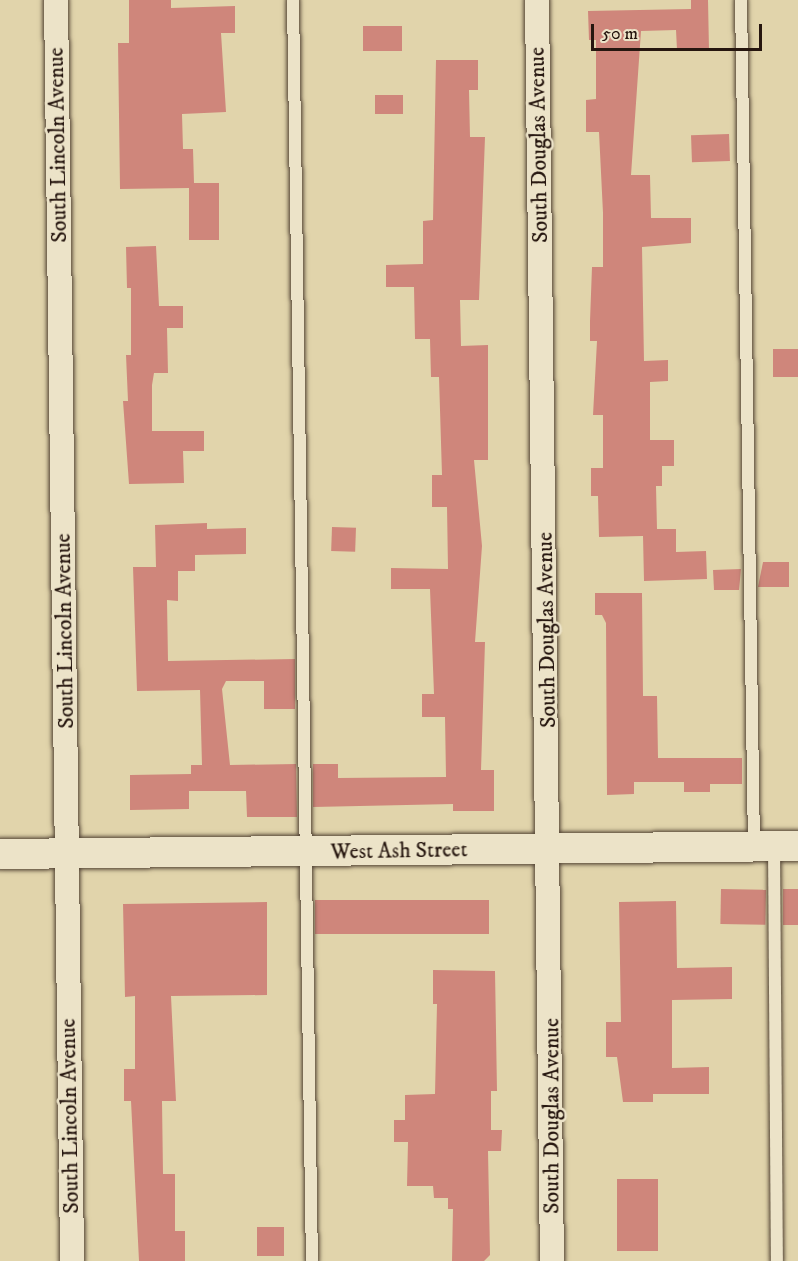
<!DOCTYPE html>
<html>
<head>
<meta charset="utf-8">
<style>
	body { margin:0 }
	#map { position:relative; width:798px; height:1261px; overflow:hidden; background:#e1d4ab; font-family:"IM FELL DW Pica",serif }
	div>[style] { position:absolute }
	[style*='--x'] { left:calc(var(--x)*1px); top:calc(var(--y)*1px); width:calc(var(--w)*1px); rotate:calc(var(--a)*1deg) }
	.building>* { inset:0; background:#cf867b; transform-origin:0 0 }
	.roads { filter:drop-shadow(0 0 2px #554636) drop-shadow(0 0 2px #554636) }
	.service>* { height:12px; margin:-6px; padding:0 6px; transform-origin:6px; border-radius:6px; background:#ece3c8 }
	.minor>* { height:24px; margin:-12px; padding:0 12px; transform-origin:12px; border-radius:12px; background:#ece3c8 }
	.tertiary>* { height:30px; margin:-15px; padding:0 15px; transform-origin:15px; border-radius:15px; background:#ece3c8 }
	span { translate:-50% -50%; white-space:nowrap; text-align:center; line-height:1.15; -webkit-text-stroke:5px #ece3c8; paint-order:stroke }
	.street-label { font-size:22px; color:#26160f }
	.scale { position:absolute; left:591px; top:24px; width:171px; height:27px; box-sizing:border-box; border:3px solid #26160f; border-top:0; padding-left:8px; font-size:18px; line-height:21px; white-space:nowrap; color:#26160f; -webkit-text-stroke:4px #ece3c8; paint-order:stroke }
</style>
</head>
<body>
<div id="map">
	<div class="building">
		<i style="clip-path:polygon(129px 0,171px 0,171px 8px,235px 6px,235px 33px,221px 33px,226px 112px,182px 114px,183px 149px,193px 149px,194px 183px,219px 183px,219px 240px,189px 240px,189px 188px,120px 189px,118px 43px,129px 43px)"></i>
		<i style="clip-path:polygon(691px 0,708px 0,709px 50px,677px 50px,676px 30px,641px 31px,631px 175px,650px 175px,651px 218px,691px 218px,691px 243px,642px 247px,644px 361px,668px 360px,668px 381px,650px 382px,650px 440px,674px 440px,674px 466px,662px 466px,662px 486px,656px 486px,657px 529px,676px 529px,676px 552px,706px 551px,707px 579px,644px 581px,643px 536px,599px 537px,598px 496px,591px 496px,591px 468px,603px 468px,603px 415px,593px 415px,597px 341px,590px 341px,590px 321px,592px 267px,603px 267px,603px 213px,599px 132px,586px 132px,586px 100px,596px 99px,596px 40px,589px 40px,588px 11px,691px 9px)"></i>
		<i style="left:402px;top:26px;width:25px;height:39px;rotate:90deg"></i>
		<i style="clip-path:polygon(436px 60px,478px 60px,478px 90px,469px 90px,470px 137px,485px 137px,479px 300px,460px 300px,461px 346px,488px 345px,488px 460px,474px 460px,482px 546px,475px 642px,485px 642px,481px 770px,494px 770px,494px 811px,453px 811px,453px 804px,313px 807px,313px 764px,338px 764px,338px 778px,446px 777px,445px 717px,422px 717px,422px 694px,434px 694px,430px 589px,391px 589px,391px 568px,448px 569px,447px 507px,432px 507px,432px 475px,442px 475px,439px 377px,431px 377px,430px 339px,415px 339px,414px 287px,386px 287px,386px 265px,423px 264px,423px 221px,433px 220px)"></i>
		<i style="left:403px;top:95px;width:19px;height:28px;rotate:90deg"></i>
		<i style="left:729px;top:134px;width:27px;height:38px;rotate:88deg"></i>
		<i style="clip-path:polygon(156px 246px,159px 306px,183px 306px,183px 328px,167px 328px,168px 373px,154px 373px,152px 385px,152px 431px,204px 431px,204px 451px,183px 451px,184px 483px,129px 484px,123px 401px,128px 401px,126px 355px,131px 355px,131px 288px,127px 288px,126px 247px)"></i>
		<i style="left:773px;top:349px;width:25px;height:28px"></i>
		<i style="clip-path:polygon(207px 523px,207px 529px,246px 528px,246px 554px,195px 555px,195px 571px,178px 571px,178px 601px,167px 600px,168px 661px,295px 659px,295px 709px,264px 709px,264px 681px,226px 681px,222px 689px,230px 765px,296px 764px,297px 817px,247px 817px,246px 791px,189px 791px,189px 809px,130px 810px,130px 775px,191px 774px,191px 765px,202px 765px,200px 690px,137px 691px,133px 567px,156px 567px,155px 525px)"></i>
		<i style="left:332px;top:527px;width:24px;height:24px;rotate:2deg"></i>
		<i style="clip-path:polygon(763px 562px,789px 562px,789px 587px,758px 587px)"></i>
		<i style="clip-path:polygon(741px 569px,739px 590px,714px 590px,713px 570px)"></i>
		<i style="clip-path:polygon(595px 593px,642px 593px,643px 696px,657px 696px,658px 758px,742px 758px,742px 784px,710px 784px,710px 792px,684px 792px,684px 782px,634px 782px,634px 794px,607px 795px,606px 623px,602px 615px,595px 615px)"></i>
		<i style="left:721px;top:889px;width:45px;height:35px;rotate:1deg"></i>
		<i style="left:798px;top:889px;width:36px;height:15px;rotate:90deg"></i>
		<i style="left:489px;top:900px;width:34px;height:174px;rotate:90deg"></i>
		<i style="clip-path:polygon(676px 901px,677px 968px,732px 967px,732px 999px,672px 1000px,672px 1068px,709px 1067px,709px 1094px,653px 1094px,653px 1102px,623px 1102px,617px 1057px,606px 1057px,606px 1022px,621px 1022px,619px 902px)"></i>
		<i style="clip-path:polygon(267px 902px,267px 995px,171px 996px,176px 1101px,162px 1101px,163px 1174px,175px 1174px,175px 1231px,185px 1231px,185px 1261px,139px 1261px,131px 1101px,124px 1101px,124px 1069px,135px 1069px,135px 996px,125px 997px,123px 904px)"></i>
		<i style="clip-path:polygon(433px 970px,495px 971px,497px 1091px,491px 1091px,491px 1130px,502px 1130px,501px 1151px,488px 1151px,490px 1255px,484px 1261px,452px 1261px,453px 1209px,448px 1209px,448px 1198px,434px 1198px,433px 1186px,407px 1186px,408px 1142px,394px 1142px,394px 1120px,405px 1120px,405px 1095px,435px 1094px,437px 1004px,433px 1004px)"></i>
		<i style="left:617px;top:1179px;width:41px;height:72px"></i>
		<i style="left:257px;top:1227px;width:27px;height:29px"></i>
	</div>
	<div class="roads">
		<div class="service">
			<i style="--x:293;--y:0;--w:1261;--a:89.14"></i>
			<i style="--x:741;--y:0;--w:847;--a:89.12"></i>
			<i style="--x:774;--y:846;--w:415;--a:89.6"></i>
		</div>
		<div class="minor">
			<i style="--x:56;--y:0;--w:1261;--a:89.27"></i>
			<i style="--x:537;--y:0;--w:1261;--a:89.32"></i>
		</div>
		<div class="tertiary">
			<i style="--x:0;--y:854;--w:798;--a:-0.57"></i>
		</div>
	</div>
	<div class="street-label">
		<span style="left:58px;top:145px;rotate:-91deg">South Lincoln Avenue</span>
		<span style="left:539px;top:145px;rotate:-91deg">South Douglas Avenue</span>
		<span style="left:547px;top:630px;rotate:-91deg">South Douglas Avenue</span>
		<span style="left:65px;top:631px;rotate:-91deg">South Lincoln Avenue</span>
		<span style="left:399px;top:851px;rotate:-1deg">West Ash Street</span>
		<span style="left:70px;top:1116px;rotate:-91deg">South Lincoln Avenue</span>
		<span style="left:552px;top:1116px;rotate:-90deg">South Douglas Avenue</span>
	</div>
	<div class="scale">50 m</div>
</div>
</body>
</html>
